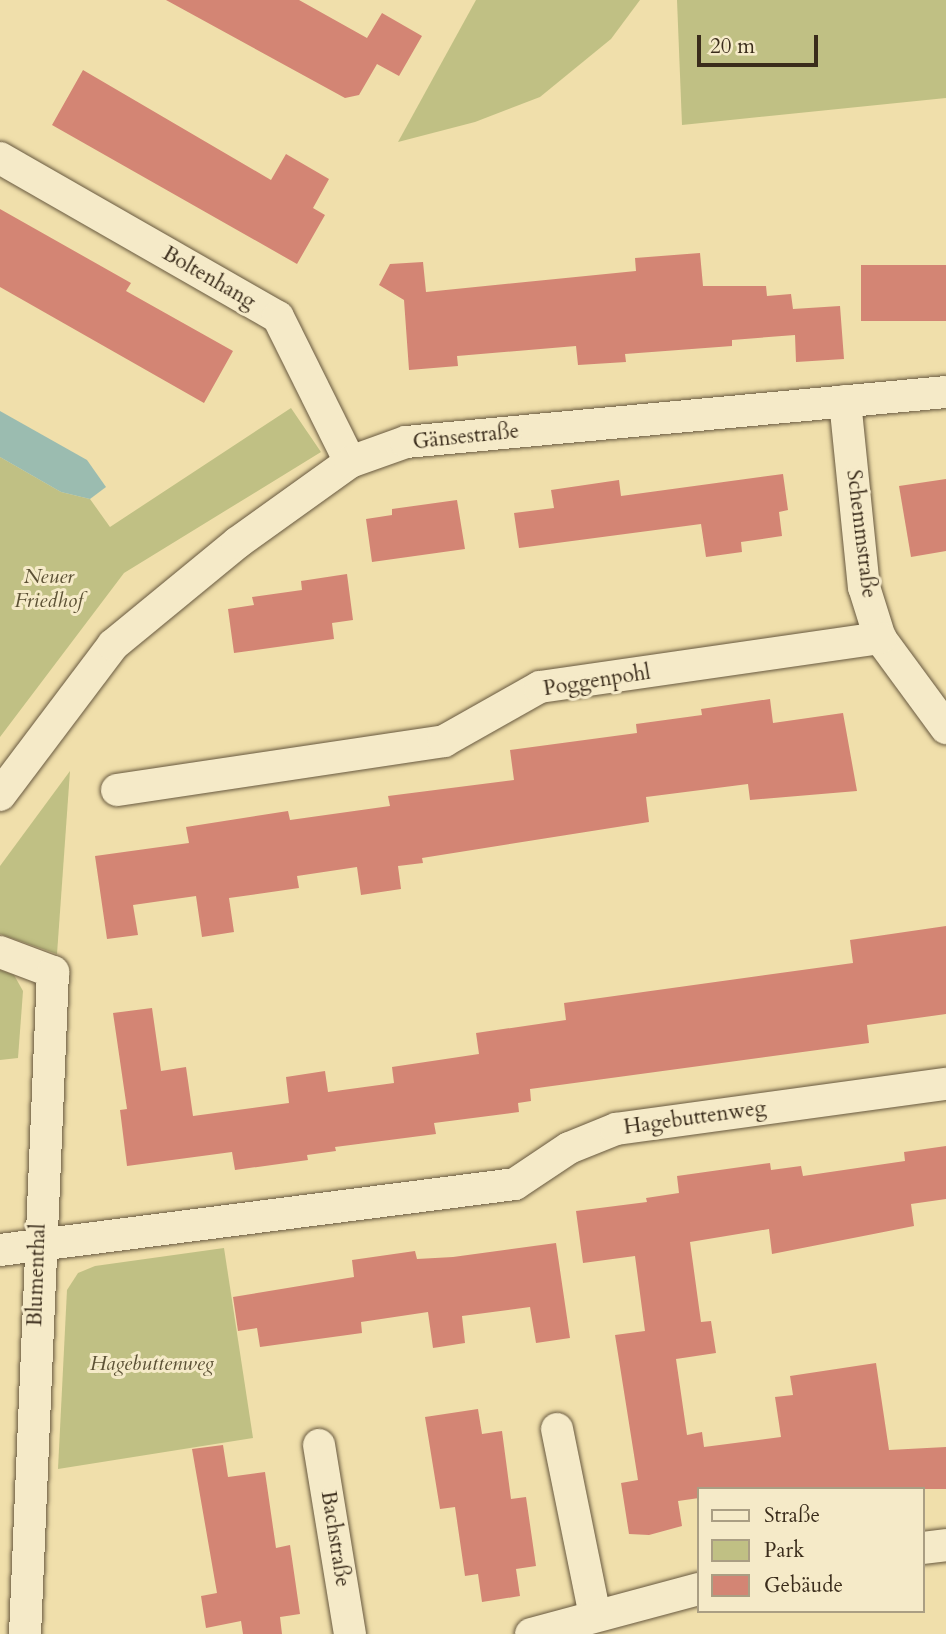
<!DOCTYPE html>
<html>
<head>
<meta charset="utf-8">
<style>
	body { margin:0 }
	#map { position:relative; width:946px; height:1634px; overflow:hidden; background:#f0dfab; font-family:Cardo,serif }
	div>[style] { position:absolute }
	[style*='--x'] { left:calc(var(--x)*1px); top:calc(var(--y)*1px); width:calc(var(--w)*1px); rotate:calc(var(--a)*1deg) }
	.green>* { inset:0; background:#c0c084 }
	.water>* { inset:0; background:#9bbcb0 }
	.building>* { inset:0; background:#d38574; transform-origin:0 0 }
	.roads { filter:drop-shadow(0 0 2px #68593f) drop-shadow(0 0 2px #68593f) }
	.street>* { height:32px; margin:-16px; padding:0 16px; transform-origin:16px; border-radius:16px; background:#f5eac8 }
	span { translate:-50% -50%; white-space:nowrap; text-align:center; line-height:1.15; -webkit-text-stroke:6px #f5eac8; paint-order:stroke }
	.street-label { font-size:21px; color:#3a2c1b }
	.park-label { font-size:21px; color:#5c5135; font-style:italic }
	.legend { position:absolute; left:697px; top:1487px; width:228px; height:126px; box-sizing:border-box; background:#f5eac8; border:2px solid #aa9e83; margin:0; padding:9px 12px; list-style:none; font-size:21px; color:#3a2c1b }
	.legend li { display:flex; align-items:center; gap:14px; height:35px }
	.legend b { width:35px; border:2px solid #aa9e83 }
	.scale { position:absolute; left:697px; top:35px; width:121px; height:32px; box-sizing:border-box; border:4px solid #3a2c1b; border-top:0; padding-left:9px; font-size:21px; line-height:24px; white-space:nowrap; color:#3a2c1b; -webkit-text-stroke:5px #f5eac8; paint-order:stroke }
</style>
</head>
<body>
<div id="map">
	<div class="green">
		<i style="clip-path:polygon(476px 0,640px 0,611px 39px,540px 97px,475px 122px,398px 142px)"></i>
		<i style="clip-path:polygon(677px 0,946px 0,946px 98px,682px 125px)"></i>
		<i style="clip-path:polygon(291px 408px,321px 452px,124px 573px,0 737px,0 457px,61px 492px,90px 499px,110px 527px)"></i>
		<i style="clip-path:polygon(70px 771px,57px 954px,0 934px,0 866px)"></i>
		<i style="clip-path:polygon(0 970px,14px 975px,23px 991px,18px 1058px,0 1060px)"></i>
		<i style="clip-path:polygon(224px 1248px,253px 1438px,58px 1469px,67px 1290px,78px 1273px,95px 1266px)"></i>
	</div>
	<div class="water">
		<i style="clip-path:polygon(0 411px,87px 460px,106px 487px,90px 499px,61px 492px,0 457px)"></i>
	</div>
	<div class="building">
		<i style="clip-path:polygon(166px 0,299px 0,367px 38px,382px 13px,422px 36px,399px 76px,377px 64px,359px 95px,345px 98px)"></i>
		<i style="clip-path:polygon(83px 70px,271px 180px,286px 154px,329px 179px,313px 208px,325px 215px,297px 264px,52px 125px)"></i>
		<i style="clip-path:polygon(0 209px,131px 283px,126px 291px,233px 351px,204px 403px,0 287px)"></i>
		<i style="clip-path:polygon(700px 253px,703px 286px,766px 286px,767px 296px,791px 294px,793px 309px,840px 306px,844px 359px,796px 362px,795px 335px,732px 340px,732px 346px,625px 354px,626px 362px,578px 365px,576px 346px,457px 356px,458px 366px,409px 370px,404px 300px,379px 285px,390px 264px,423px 262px,426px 292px,636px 271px,635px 258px)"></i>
		<i style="left:946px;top:265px;width:56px;height:85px;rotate:90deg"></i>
		<i style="clip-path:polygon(783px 474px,788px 510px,779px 512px,782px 536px,741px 542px,742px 552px,706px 557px,701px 524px,519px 548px,514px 513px,554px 508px,551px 490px,619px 480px,621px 496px)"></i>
		<i style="clip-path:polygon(946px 479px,946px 551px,911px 557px,899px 486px)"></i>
		<i style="clip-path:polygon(457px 500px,465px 549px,372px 562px,366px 519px,392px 515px,392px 509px)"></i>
		<i style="clip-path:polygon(347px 574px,353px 620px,332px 623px,334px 639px,234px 653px,228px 609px,254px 605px,252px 597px,302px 590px,301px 581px)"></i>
		<i style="clip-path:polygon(770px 699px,773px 723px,843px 713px,857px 791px,750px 800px,748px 784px,646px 797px,649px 822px,422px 858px,423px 863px,398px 866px,401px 889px,361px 895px,357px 867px,297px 876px,299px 888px,229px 898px,234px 932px,202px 937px,196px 896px,133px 905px,138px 935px,107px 939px,95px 856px,189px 843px,186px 827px,288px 811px,290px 820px,390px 806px,388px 796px,514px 780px,510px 750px,637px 733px,636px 724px,702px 715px,701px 709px)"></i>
		<i style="clip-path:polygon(946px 926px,946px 1014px,867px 1025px,869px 1043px,530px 1089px,531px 1101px,518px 1103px,519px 1112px,434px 1123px,436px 1134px,335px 1147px,336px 1151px,307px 1155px,308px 1160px,235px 1170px,232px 1152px,127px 1166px,120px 1110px,127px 1109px,113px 1013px,152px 1008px,161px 1071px,186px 1067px,193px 1116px,289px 1103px,286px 1077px,325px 1071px,328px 1092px,394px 1083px,392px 1067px,479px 1054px,476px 1033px,566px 1020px,564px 1003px,853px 963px,850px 940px)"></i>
		<i style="clip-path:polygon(946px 1146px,946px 1199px,911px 1204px,914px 1226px,772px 1254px,769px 1229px,690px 1242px,701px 1322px,711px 1321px,716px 1353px,676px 1359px,687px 1435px,702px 1432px,704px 1447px,781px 1437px,775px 1397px,793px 1395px,790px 1376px,876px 1363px,889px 1450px,946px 1447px,946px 1489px,699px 1489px,699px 1498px,678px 1501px,682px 1526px,649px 1535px,629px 1534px,621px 1483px,638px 1480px,615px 1335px,645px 1331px,635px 1256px,583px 1263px,576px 1211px,647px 1202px,646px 1198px,679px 1193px,677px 1176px,770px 1163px,771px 1170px,801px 1166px,803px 1176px,905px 1161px,904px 1152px)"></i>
		<i style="clip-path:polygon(556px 1243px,570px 1338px,536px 1343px,530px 1307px,462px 1316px,465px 1343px,433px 1348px,428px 1312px,361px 1322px,362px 1333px,260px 1347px,257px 1328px,238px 1331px,233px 1297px,354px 1277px,352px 1260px,415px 1251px,417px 1259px,453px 1257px)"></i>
		<i style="clip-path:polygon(478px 1409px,482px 1434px,502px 1431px,511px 1499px,526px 1497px,536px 1566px,516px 1569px,520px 1596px,482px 1602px,478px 1574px,465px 1576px,455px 1507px,440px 1509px,425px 1417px)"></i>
		<i style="clip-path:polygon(223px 1445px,228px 1477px,265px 1472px,276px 1548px,290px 1545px,300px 1614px,280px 1617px,282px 1634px,243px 1634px,241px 1621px,206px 1628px,201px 1596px,217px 1593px,192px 1449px)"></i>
	</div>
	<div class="roads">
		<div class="street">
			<i style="--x:0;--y:158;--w:320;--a:29.8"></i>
			<i style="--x:278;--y:317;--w:162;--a:63.6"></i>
			<i style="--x:845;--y:401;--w:187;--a:84.2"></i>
			<i style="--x:864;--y:587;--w:53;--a:72.6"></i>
			<i style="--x:880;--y:638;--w:112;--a:53.7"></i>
			<i style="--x:117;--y:790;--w:331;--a:-8.5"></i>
			<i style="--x:444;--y:741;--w:110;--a:-29.4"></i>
			<i style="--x:540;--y:687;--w:344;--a:-8.2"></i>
			<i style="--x:0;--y:795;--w:188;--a:-53"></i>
			<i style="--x:113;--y:645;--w:161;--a:-39.4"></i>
			<i style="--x:237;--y:543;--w:139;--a:-35.6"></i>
			<i style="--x:350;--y:462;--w:59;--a:-19.7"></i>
			<i style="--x:406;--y:442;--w:542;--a:-5.29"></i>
			<i style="--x:0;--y:952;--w:57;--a:20.7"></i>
			<i style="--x:53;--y:972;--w:663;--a:92.42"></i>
			<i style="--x:0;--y:1250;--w:519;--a:-7.3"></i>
			<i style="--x:515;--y:1184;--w:65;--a:-33.7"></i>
			<i style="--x:569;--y:1148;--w:51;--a:-22"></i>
			<i style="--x:616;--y:1129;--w:333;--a:-7.8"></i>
			<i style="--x:557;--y:1429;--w:190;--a:78.5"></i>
			<i style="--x:319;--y:1445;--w:192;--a:80.7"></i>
			<i style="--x:923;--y:1548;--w:23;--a:-7"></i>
			<i style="--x:531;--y:1634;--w:174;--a:-15"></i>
		</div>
	</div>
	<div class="street-label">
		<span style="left:209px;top:278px;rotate:30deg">Boltenhang</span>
		<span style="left:466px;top:437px;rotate:-6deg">Gänsestraße</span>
		<span style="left:861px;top:534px;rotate:83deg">Schemmstraße</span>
		<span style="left:597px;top:681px;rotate:-9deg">Poggenpohl</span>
		<span style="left:695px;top:1118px;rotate:-8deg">Hagebuttenweg</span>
		<span style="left:37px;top:1275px;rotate:-88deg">Blumenthal</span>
		<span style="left:335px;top:1539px;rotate:81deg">Bachstraße</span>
	</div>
	<div class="park-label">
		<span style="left:49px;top:589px">Neuer<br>Friedhof</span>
		<span style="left:152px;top:1364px">Hagebuttenweg</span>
	</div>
	<ul class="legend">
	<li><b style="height:9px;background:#f5eac8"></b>Straße</li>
	<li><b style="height:19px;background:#c0c084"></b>Park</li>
	<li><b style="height:19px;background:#d38574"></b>Gebäude</li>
	</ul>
	<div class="scale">20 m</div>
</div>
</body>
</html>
